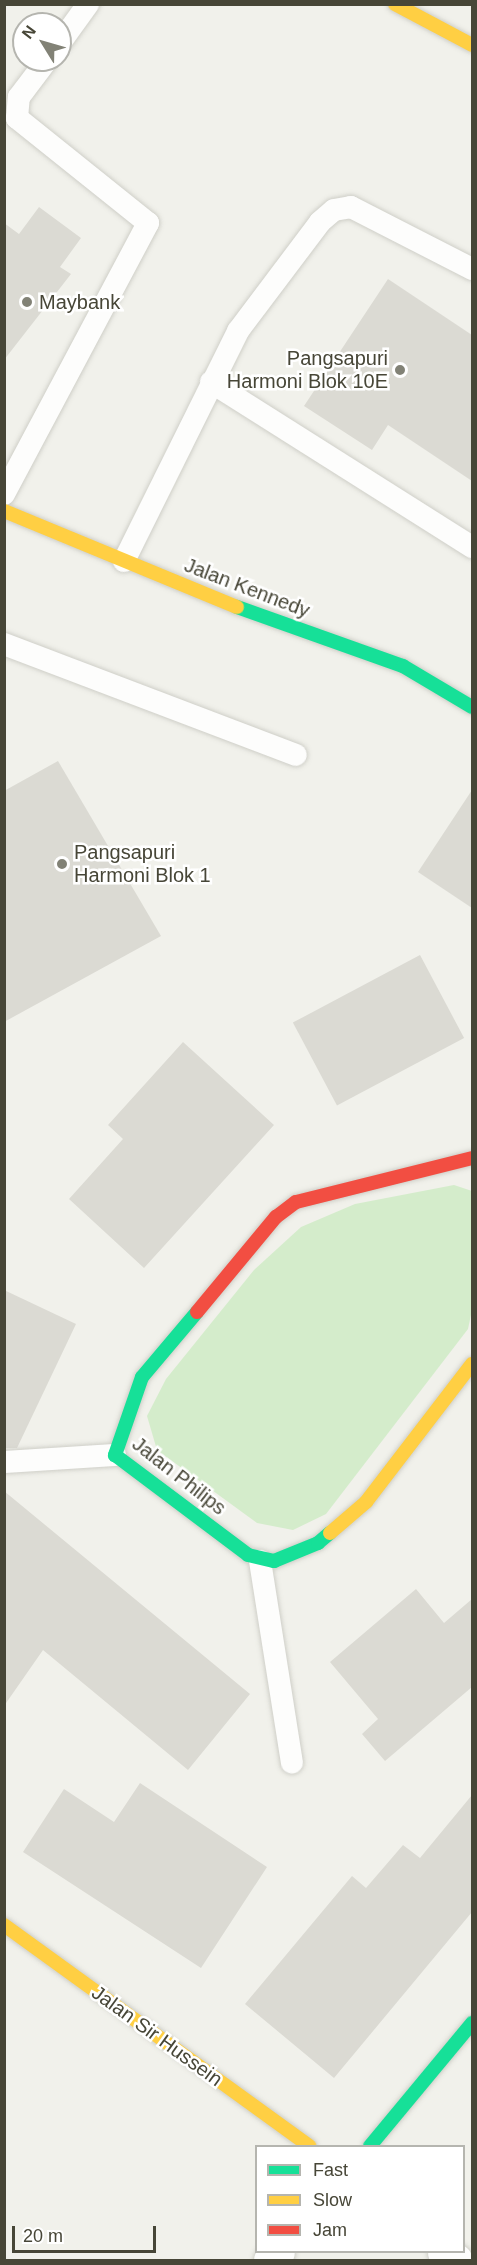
<!DOCTYPE html>
<html>
<head>
<meta charset="utf-8">
<style>
	body { margin:0 }
	#map { position:relative; width:477px; height:2265px; overflow:hidden; background:#f1f1eb; font-family:Arial,sans-serif }
	div>[style] { position:absolute }
	[style*='--x'] { left:calc(var(--x)*1px); top:calc(var(--y)*1px); width:calc(var(--w)*1px); rotate:calc(var(--a)*1deg) }
	.green>* { inset:0; background:#d4eccb }
	.building>* { inset:0; background:#dbdad3; transform-origin:0 0 }
	.roads { filter:drop-shadow(0 0 2px #cfcfc8) drop-shadow(0 0 2px #cfcfc8) }
	.lane>* { height:22px; margin:-11px; padding:0 11px; transform-origin:11px; border-radius:11px; background:#fdfdfc }
	.street>* { height:33px; margin:-16.5px; padding:0 16.5px; transform-origin:16.5px; border-radius:16.5px; background:#fdfdfc }
	.fast>* { height:14px; margin:-7px; padding:0 7px; transform-origin:7px; border-radius:7px; background:#16e098 }
	.slow>* { height:14px; margin:-7px; padding:0 7px; transform-origin:7px; border-radius:7px; background:#ffcf43 }
	.jam>* { height:14px; margin:-7px; padding:0 7px; transform-origin:7px; border-radius:7px; background:#f24e42 }
	.dots>* { width:16px; height:16px; translate:-50% -50%; box-sizing:border-box; border:3px solid #fff; border-radius:50% }
	span { translate:-50% -50%; white-space:nowrap; text-align:center; line-height:1.15; -webkit-text-stroke:5px #fff; paint-order:stroke }
	.poi-label { font-size:20px; color:#474637 }
	.left { translate:0 -50%; text-align:left }
	.right { translate:-100% -50%; text-align:right }
	.street-label { font-size:20px; color:#474637 }
	.frame { position:absolute; inset:0; border:6px solid #474637; pointer-events:none }
	.legend { position:absolute; left:255px; top:2145px; width:210px; height:108px; box-sizing:border-box; background:#fff; border:2px solid #b5b5af; margin:0; padding:8px 10px; list-style:none; font-size:18px; color:#474637 }
	.legend li { display:flex; align-items:center; gap:12px; height:30px }
	.legend b { width:30px; border:2px solid #b5b5af }
	.north { position:absolute; left:12px; top:12px; width:60px; height:60px; box-sizing:border-box; background:#fff; border:2px solid #b5b5af; border-radius:50%; rotate:307deg; font-size:16px; font-weight:700; line-height:24px; text-align:center; color:#474637 }
	.north::after { content:''; display:block; margin:auto; width:21px; height:27px; background:#828276; clip-path:polygon(50% 0,100% 100%,50% 72%,0 100%) }
	.scale { position:absolute; left:12px; top:2226px; width:144px; height:27px; box-sizing:border-box; border:3px solid #474637; border-top:0; padding-left:8px; font-size:18px; line-height:21px; white-space:nowrap; color:#474637; -webkit-text-stroke:4px #fff; paint-order:stroke }
</style>
</head>
<body>
<div id="map">
	<div class="green">
		<i style="clip-path:polygon(454px 1185px,472px 1191px,472px 1310px,468px 1329px,326px 1514px,293px 1530px,257px 1523px,157px 1450px,147px 1416px,166px 1379px,254px 1270px,301px 1227px,355px 1204px)"></i>
	</div>
	<div class="building">
		<i style="clip-path:polygon(39px 207px,81px 238px,60px 267px,71px 274px,4px 360px,4px 223px,19px 234px)"></i>
		<i style="clip-path:polygon(388px 279px,472px 335px,472px 481px,388px 425px,372px 450px,304px 406px)"></i>
		<i style="clip-path:polygon(58px 761px,161px 936px,4px 1022px,4px 791px)"></i>
		<i style="clip-path:polygon(472px 790px,472px 908px,418px 872px)"></i>
		<i style="left:420px;top:955px;width:94px;height:144px;rotate:62deg"></i>
		<i style="clip-path:polygon(183px 1042px,274px 1125px,144px 1268px,69px 1199px,123px 1139px,108px 1125px)"></i>
		<i style="clip-path:polygon(4px 1290px,76px 1324px,17px 1448px,4px 1448px)"></i>
		<i style="clip-path:polygon(4px 1491px,250px 1694px,188px 1770px,43px 1650px,4px 1706px)"></i>
		<i style="clip-path:polygon(416px 1589px,444px 1623px,472px 1599px,472px 1687px,385px 1761px,362px 1734px,378px 1719px,330px 1662px)"></i>
		<i style="clip-path:polygon(140px 1783px,267px 1867px,201px 1968px,23px 1852px,64px 1789px,114px 1822px)"></i>
		<i style="clip-path:polygon(472px 1795px,472px 1912px,334px 2078px,245px 2004px,352px 1876px,366px 1888px,403px 1845px,420px 1858px)"></i>
	</div>
	<div class="roads">
		<div class="lane">
			<i style="--x:60;--y:43;--w:48;--a:-54.3"></i>
			<i style="--x:211;--y:382;--w:309;--a:32.3"></i>
			<i style="--x:4;--y:494;--w:307;--a:-62"></i>
			<i style="--x:148;--y:223;--w:168;--a:-141.3"></i>
			<i style="--x:17;--y:118;--w:21;--a:-85"></i>
			<i style="--x:19;--y:97;--w:46;--a:-52.9"></i>
			<i style="--x:124;--y:561;--w:257;--a:-63.6"></i>
			<i style="--x:238;--y:331;--w:136;--a:-53"></i>
			<i style="--x:320;--y:222;--w:18;--a:-41"></i>
			<i style="--x:334;--y:210;--w:17;--a:-10"></i>
			<i style="--x:351;--y:207;--w:136;--a:27.1"></i>
			<i style="--x:4;--y:644;--w:312;--a:20.8"></i>
			<i style="--x:4;--y:1462;--w:111;--a:-3.6"></i>
			<i style="--x:260;--y:1561;--w:204;--a:81"></i>
		</div>
		<div class="street">
			<i style="--x:444;--y:2252;--w:14;--a:34"></i>
			<i style="--x:270;--y:2260;--w:11;--a:-45"></i>
		</div>
		<div class="fast">
			<i style="--x:237;--y:607;--w:176;--a:19.6"></i>
			<i style="--x:403;--y:666;--w:80;--a:30.7"></i>
			<i style="--x:197;--y:1312;--w:85;--a:130.2"></i>
			<i style="--x:142;--y:1377;--w:83;--a:109.1"></i>
			<i style="--x:115;--y:1455;--w:166;--a:36.9"></i>
			<i style="--x:248;--y:1555;--w:27;--a:13"></i>
			<i style="--x:274;--y:1561;--w:48;--a:-22.2"></i>
			<i style="--x:318;--y:1543;--w:16;--a:-40"></i>
			<i style="--x:370;--y:2146;--w:160;--a:-50.3"></i>
		</div>
		<div class="slow">
			<i style="--x:395;--y:4;--w:87;--a:28"></i>
			<i style="--x:4;--y:511;--w:252;--a:22.4"></i>
			<i style="--x:330;--y:1533;--w:48;--a:-40.7"></i>
			<i style="--x:366;--y:1502;--w:174;--a:-52.5"></i>
			<i style="--x:4;--y:1925;--w:377;--a:35.9"></i>
		</div>
		<div class="jam">
			<i style="--x:197;--y:1312;--w:124;--a:-50.3"></i>
			<i style="--x:276;--y:1217;--w:25;--a:-37"></i>
			<i style="--x:296;--y:1202;--w:181;--a:-14"></i>
		</div>
	</div>
	<div class="dots">
		<i style="left:27px;top:302px;background:#828276"></i>
		<i style="left:400px;top:370px;background:#828276"></i>
		<i style="left:62px;top:864px;background:#828276"></i>
	</div>
	<div class="poi-label">
		<span class="left" style="left:39px;top:302px">Maybank</span>
		<span class="right" style="left:388px;top:370px">Pangsapuri<br>Harmoni Blok 10E</span>
		<span class="left" style="left:74px;top:864px">Pangsapuri<br>Harmoni Blok 1</span>
	</div>
	<div class="street-label">
		<span style="left:247px;top:588px;rotate:21deg">Jalan Kennedy</span>
		<span style="left:179px;top:1476px;rotate:38deg">Jalan Philips</span>
		<span style="left:157px;top:2036px;rotate:36deg">Jalan Sir Hussein</span>
	</div>
	<div class="frame"></div>
	<ul class="legend">
	<li><b style="height:8px;background:#16e098"></b>Fast</li>
	<li><b style="height:8px;background:#ffcf43"></b>Slow</li>
	<li><b style="height:8px;background:#f24e42"></b>Jam</li>
	</ul>
	<div class="north">N</div>
	<div class="scale">20 m</div>
</div>
</body>
</html>
